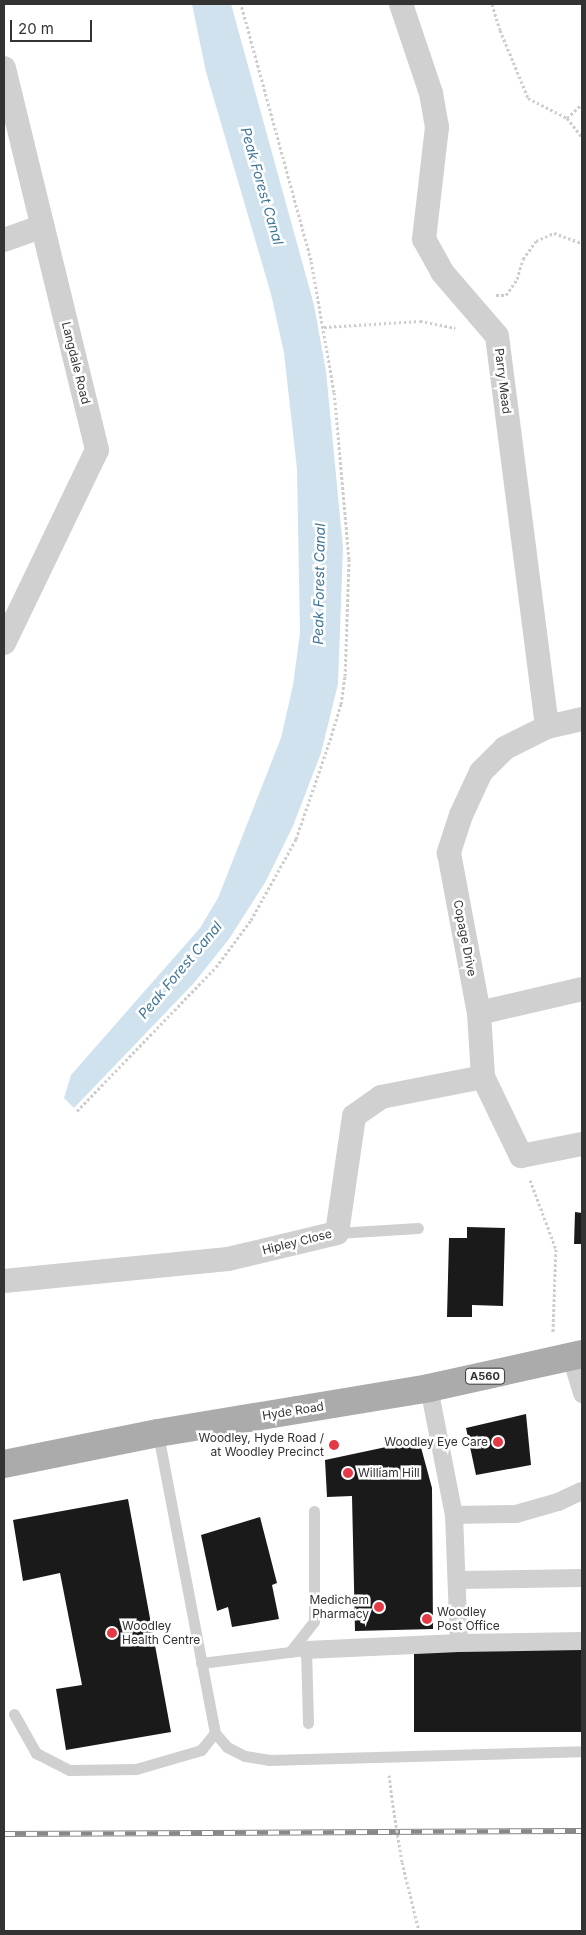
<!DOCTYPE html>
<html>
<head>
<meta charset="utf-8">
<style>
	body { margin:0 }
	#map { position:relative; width:586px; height:1935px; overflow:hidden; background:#fff; font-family:Inter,sans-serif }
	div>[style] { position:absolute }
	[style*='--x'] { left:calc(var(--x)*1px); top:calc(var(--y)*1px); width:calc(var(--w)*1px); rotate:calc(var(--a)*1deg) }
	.water>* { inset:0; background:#cfe2ee }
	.building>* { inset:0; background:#1a1a1a; transform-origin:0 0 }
	.path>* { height:3px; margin-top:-1.5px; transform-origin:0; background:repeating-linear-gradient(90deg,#cdcdcd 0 2.5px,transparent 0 5px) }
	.service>* { height:11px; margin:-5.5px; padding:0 5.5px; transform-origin:5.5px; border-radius:5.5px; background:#d0d0d0 }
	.pedestrian>* { height:18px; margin:-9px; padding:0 9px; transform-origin:9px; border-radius:9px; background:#d0d0d0 }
	.minor>* { height:24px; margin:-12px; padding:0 12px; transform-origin:12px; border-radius:12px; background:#d0d0d0 }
	.primary>* { height:28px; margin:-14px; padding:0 14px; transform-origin:14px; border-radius:14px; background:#ababab }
	.rail>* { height:5.5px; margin-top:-2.75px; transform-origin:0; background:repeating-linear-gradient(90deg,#fff 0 11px,#888 0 22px); box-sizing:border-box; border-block:1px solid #888 }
	.path-bridge>* { height:3px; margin-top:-1.5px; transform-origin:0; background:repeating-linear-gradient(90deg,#cdcdcd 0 2.5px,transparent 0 5px) }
	.dots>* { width:14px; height:14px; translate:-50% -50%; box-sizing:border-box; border:2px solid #fff; border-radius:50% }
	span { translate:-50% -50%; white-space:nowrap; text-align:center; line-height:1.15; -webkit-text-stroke:5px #fff; paint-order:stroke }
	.shield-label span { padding:1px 4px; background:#fff; border:1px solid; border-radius:4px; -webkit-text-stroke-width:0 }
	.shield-label { font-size:11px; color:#333; font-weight:700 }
	.street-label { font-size:12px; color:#333 }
	.poi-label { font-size:12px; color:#333 }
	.right { translate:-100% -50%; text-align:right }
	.left { translate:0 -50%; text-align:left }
	.water-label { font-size:14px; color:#3f7597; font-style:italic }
	.frame { position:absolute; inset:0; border:5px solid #333; pointer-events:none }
	.scale { position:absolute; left:10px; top:20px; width:82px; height:22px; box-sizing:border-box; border:2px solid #333; border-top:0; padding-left:6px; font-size:15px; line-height:18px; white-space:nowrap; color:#333; -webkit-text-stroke:4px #fff; paint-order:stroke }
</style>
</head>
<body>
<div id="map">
	<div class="water">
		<i style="clip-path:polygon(192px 4px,231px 4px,314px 305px,326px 371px,343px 548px,338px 684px,321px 753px,293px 826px,266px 881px,229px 939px,194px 983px,74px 1108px,64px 1098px,71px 1075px,200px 928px,218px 898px,281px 738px,293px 685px,300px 633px,297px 469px,284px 353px,271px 294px,206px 72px)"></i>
	</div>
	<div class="building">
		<i style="clip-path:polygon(575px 1212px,582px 1213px,582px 1244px,574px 1244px)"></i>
		<i style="clip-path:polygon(467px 1227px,505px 1228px,503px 1306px,472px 1305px,472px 1317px,447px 1317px,449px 1238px,467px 1238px)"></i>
		<i style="clip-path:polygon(526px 1414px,531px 1465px,476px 1475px,466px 1428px)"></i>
		<i style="clip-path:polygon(419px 1440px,432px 1488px,433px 1629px,355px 1631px,352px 1496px,327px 1497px,325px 1460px)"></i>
		<i style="clip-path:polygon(128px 1499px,171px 1732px,66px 1750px,56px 1689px,82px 1685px,60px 1573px,23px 1581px,13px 1520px)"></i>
		<i style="clip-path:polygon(260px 1517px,277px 1583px,272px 1585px,279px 1619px,232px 1627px,228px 1607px,217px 1611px,201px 1535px)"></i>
		<i style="left:414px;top:1645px;width:168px;height:87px"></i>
	</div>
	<div class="path">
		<i style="--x:492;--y:4;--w:27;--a:73"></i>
		<i style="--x:500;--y:30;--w:74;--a:67.6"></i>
		<i style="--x:528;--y:98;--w:44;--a:27.1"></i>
		<i style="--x:567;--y:118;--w:24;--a:52"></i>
		<i style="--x:567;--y:118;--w:21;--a:-43"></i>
		<i style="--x:496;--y:295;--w:10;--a:0"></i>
		<i style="--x:506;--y:295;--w:19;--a:-55"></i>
		<i style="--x:517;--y:279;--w:21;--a:-73"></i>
		<i style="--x:523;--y:259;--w:22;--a:-54"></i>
		<i style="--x:536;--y:241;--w:20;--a:-24"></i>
		<i style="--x:554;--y:233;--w:30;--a:20"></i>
		<i style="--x:324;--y:327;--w:96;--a:-3.6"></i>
		<i style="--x:420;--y:321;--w:36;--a:11"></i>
		<i style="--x:77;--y:1111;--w:200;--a:-46"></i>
		<i style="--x:216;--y:967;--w:59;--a:-53.3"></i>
		<i style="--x:251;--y:920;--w:93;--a:-60.9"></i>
		<i style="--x:296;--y:839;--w:105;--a:-71"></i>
		<i style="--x:330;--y:740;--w:38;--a:-73"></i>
		<i style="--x:341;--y:704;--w:28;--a:-82"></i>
		<i style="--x:345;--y:676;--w:117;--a:-88"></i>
		<i style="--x:349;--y:559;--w:168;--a:-95.1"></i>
		<i style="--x:334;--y:392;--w:134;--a:-99.9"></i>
		<i style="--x:311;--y:260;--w:265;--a:-105.3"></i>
		<i style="--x:530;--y:1180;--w:74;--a:69.4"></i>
		<i style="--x:556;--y:1249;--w:83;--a:92.1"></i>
		<i style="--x:389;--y:1775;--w:25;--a:83"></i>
		<i style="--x:402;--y:1862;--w:71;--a:76.2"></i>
	</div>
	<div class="service">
		<i style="--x:337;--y:1233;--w:81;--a:-3.5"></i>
		<i style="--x:290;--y:1652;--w:39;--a:-52"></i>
		<i style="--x:314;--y:1621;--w:110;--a:-90"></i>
		<i style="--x:201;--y:1663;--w:106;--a:-7.1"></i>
		<i style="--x:306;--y:1650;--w:73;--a:88.4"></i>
		<i style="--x:14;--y:1714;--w:45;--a:60.6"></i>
		<i style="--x:36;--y:1753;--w:37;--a:27"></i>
		<i style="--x:69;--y:1770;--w:67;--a:-0.9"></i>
		<i style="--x:136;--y:1769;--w:68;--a:-16.3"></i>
		<i style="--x:201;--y:1750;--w:22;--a:-51"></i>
		<i style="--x:215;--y:1733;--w:305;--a:-100.8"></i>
		<i style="--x:215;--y:1733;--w:18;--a:49"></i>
		<i style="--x:227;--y:1747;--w:20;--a:27"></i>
		<i style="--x:245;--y:1756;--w:24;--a:9"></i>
		<i style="--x:269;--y:1760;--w:313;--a:-1.6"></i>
	</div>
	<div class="pedestrian">
		<i style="--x:571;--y:1357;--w:39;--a:73"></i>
		<i style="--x:429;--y:1388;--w:129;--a:78.9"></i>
		<i style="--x:454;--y:1515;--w:128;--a:87.8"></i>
		<i style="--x:454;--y:1515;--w:62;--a:-0.9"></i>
		<i style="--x:516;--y:1514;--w:44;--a:-15.9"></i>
		<i style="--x:558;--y:1502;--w:26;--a:-25"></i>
		<i style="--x:457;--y:1580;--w:125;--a:-0.9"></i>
		<i style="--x:306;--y:1650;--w:153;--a:-2.6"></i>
		<i style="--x:459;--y:1643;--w:123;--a:-0.9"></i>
	</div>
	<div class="minor">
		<i style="--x:401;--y:4;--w:94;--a:71.4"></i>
		<i style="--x:431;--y:93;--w:35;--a:80"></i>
		<i style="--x:437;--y:127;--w:113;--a:96.6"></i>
		<i style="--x:424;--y:239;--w:38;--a:61"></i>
		<i style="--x:442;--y:272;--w:84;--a:49.3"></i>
		<i style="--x:497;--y:336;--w:394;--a:82.7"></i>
		<i style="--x:4;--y:68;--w:393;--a:76.3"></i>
		<i style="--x:97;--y:450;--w:214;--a:115.7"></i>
		<i style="--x:4;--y:240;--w:41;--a:-19.7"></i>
		<i style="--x:582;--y:719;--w:36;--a:167"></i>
		<i style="--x:547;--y:727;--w:47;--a:153.4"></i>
		<i style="--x:505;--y:748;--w:34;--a:135"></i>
		<i style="--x:481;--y:772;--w:47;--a:114.9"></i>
		<i style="--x:461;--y:815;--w:40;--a:108"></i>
		<i style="--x:449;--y:853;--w:163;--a:79.4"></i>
		<i style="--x:479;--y:1013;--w:64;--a:86.4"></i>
		<i style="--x:483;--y:1077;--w:88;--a:64.3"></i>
		<i style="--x:521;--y:1156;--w:62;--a:-11.1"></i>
		<i style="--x:479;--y:1013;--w:106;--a:-13.1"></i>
		<i style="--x:4;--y:1281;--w:225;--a:-5.6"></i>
		<i style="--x:228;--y:1259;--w:112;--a:-13.4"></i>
		<i style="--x:337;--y:1233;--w:118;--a:-81.7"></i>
		<i style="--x:354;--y:1116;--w:33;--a:-35"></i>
		<i style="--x:381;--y:1097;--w:104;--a:-11.1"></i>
	</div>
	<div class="primary">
		<i style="--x:4;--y:1464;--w:157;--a:-11.4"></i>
		<i style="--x:158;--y:1433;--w:275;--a:-9.4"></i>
		<i style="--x:429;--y:1388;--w:157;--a:-12.5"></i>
	</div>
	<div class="rail">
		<i style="--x:4;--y:1834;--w:578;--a:-0.3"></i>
	</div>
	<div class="path-bridge">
		<i style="--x:392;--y:1800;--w:63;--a:80.8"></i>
	</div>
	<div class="dots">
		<i style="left:498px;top:1442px;background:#e63946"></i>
		<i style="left:334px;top:1445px;background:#e63946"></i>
		<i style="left:348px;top:1473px;background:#e63946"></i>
		<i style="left:379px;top:1607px;background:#e63946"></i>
		<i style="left:427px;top:1619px;background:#e63946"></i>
		<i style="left:112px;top:1633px;background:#e63946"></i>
	</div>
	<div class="shield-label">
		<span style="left:485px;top:1376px">A560</span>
	</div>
	<div class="street-label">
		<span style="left:76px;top:363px;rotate:76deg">Langdale Road</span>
		<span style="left:503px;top:381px;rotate:83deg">Parry Mead</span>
		<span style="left:465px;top:938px;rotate:79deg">Copage Drive</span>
		<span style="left:297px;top:1242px;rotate:-14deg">Hipley Close</span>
		<span style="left:293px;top:1411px;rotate:-9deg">Hyde Road</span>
	</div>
	<div class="poi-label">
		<span class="right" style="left:324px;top:1445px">Woodley, Hyde Road /<br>at Woodley Precinct</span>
		<span class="right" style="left:488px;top:1442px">Woodley Eye Care</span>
		<span class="left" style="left:358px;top:1473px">William Hill</span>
		<span class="right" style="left:369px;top:1607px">Medichem<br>Pharmacy</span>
		<span class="left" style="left:437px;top:1619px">Woodley<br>Post Office</span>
		<span class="left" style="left:122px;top:1633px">Woodley<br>Health Centre</span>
	</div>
	<div class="water-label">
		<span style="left:262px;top:186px;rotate:74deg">Peak Forest Canal</span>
		<span style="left:319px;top:584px;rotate:-89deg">Peak Forest Canal</span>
		<span style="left:180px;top:970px;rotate:-50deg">Peak Forest Canal</span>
	</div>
	<div class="frame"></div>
	<div class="scale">20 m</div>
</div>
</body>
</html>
